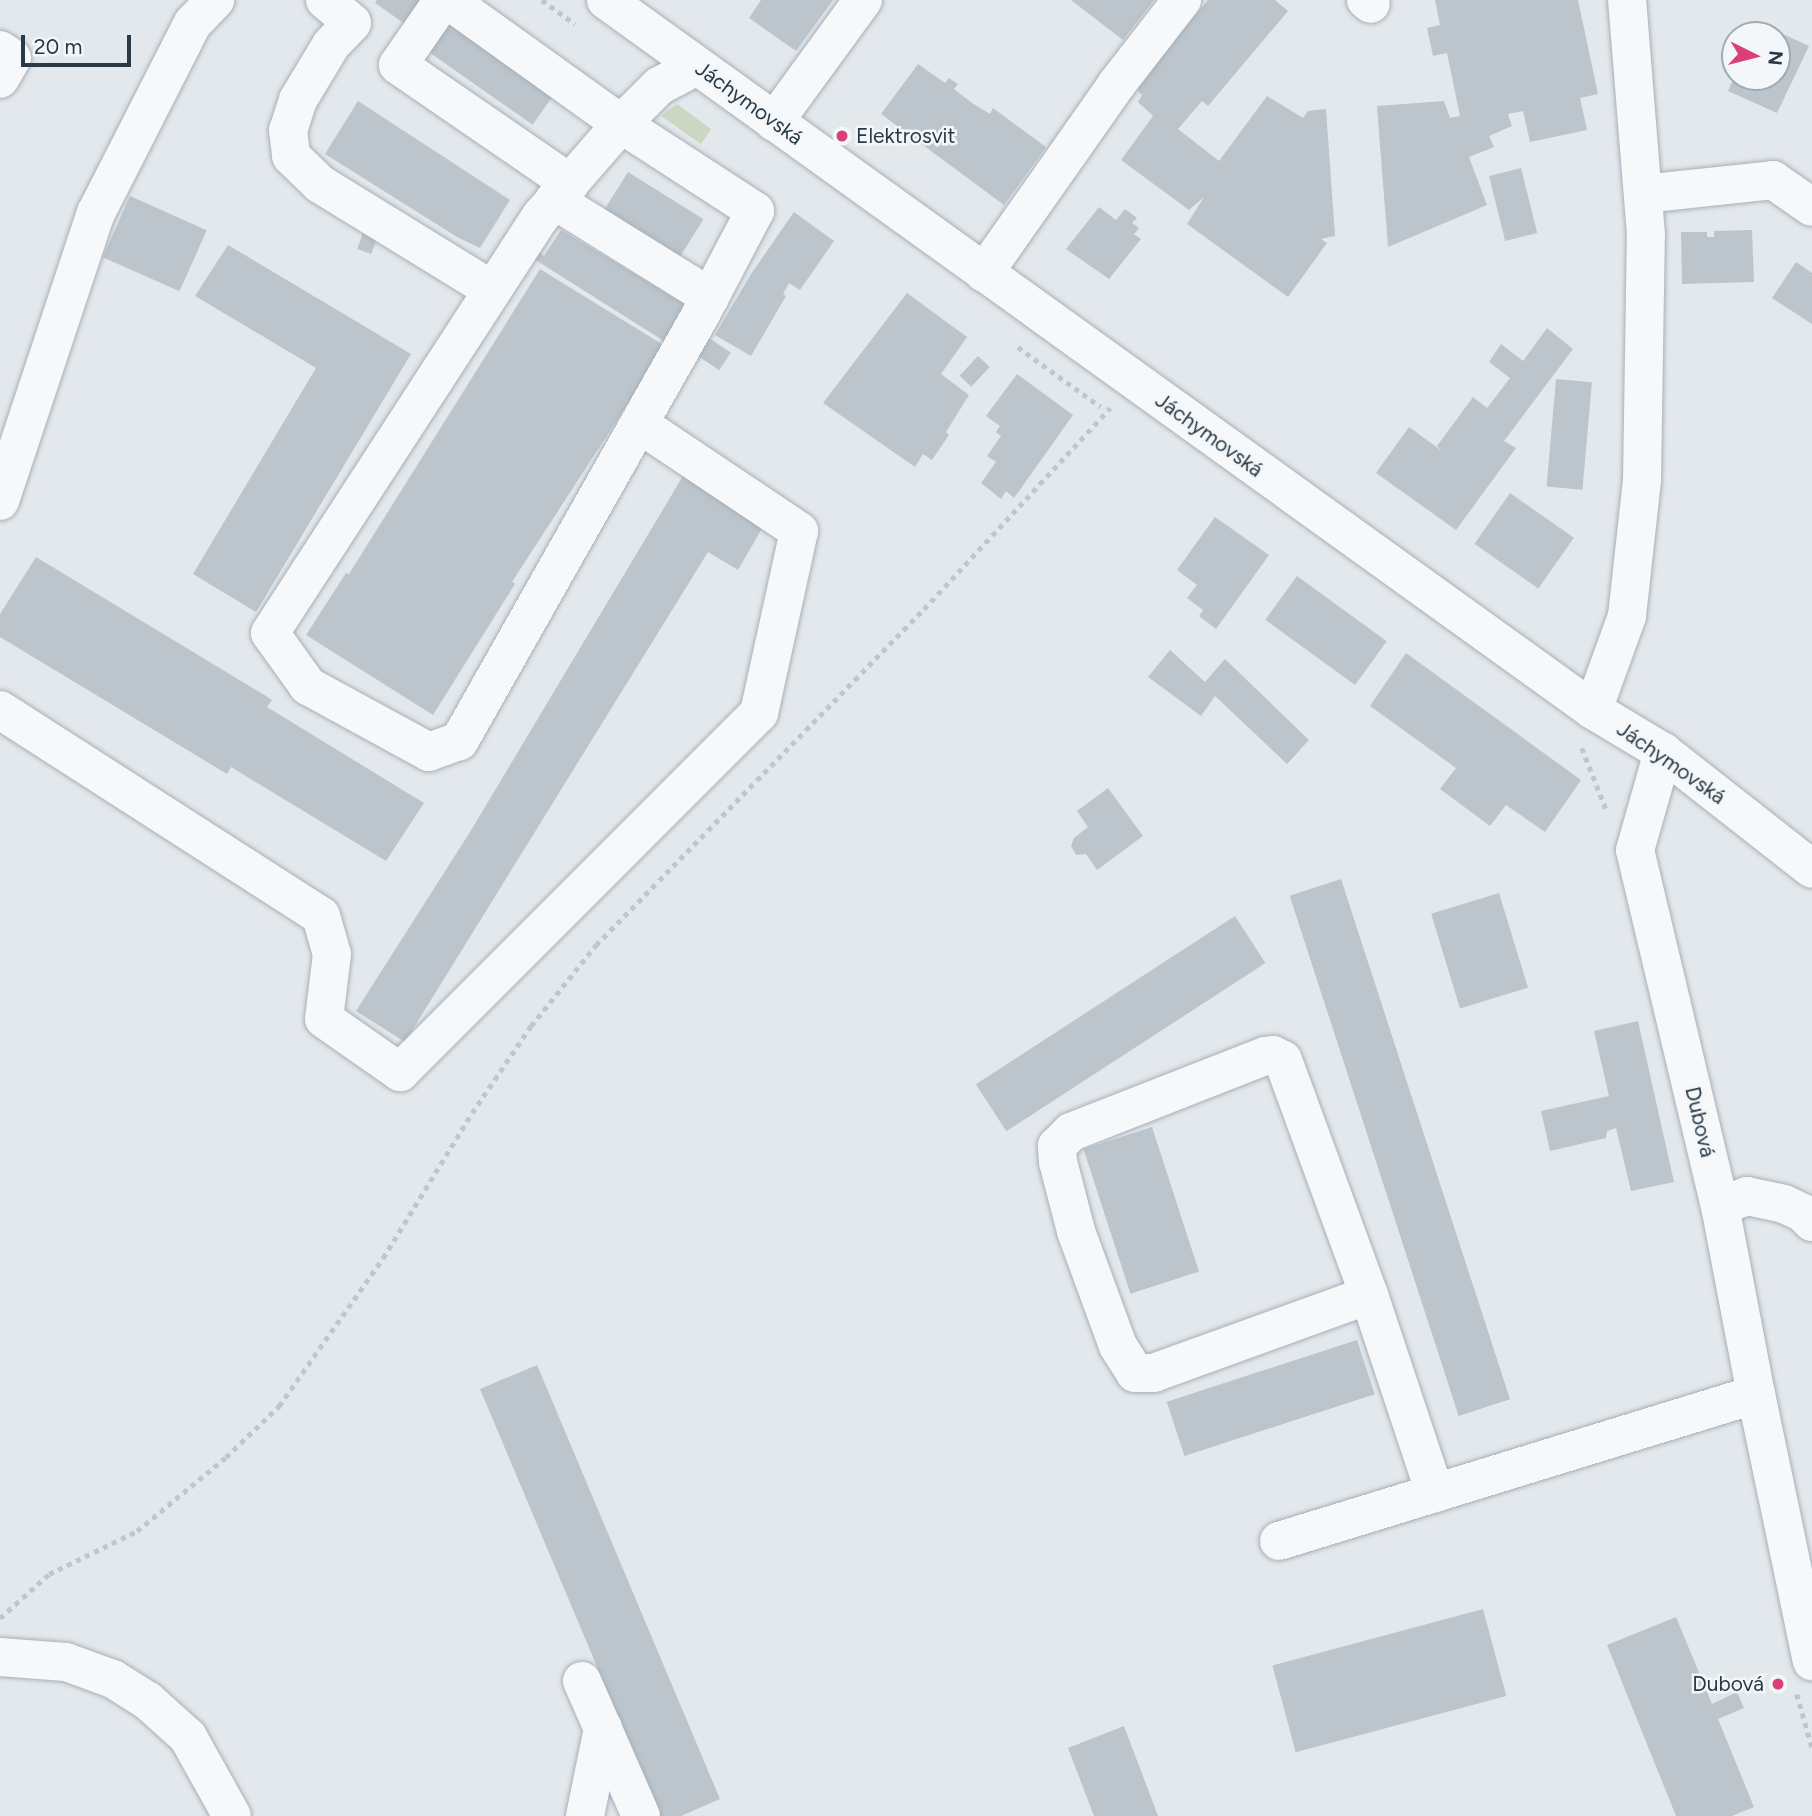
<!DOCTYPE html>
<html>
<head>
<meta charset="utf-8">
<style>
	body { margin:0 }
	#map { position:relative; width:1812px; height:1816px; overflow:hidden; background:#e3e8ec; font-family:Figtree,sans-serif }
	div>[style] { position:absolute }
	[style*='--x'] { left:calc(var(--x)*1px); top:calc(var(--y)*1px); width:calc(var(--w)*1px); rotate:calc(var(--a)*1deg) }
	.green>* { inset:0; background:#ccd6c3 }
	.building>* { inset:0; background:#bcc5cc; transform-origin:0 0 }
	.path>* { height:4.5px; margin-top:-2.25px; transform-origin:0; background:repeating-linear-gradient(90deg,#c1c6cb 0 5px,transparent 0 10px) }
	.roads { filter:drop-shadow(0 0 2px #a7b0b7) drop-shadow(0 0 2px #a7b0b7) }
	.minor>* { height:38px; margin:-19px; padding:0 19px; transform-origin:19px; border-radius:19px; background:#f6f8fa }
	.dots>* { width:19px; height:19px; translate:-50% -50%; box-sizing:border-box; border:4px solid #f3f7f9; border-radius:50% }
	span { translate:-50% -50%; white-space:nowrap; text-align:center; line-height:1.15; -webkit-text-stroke:5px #f3f7f9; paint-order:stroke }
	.street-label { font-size:21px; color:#293946 }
	.poi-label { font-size:21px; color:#293946 }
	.left { translate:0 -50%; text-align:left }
	.right { translate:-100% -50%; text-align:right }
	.north { position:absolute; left:1721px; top:21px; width:70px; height:70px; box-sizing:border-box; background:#f3f7f9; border:2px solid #a2abb1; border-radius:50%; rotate:96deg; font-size:19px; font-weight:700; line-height:28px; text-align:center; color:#293946 }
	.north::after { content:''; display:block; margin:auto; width:24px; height:32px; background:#d94075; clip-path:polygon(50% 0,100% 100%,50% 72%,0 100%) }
	.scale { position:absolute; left:21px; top:35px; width:110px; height:32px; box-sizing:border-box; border:4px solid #293946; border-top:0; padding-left:9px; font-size:21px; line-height:24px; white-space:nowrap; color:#293946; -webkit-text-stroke:5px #f3f7f9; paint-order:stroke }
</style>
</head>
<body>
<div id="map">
	<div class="green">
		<i style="clip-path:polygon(677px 104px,711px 129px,701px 144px,661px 116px)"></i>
	</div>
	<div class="building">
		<i style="clip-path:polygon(377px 0,422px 0,405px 24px,375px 3px)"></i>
		<i style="clip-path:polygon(761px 0,833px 0,796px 51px,749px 18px)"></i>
		<i style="clip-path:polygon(1071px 0,1154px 0,1123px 40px)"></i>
		<i style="clip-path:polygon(1208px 0,1275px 0,1288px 11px,1208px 106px,1202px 101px,1178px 129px,1219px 161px,1267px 96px,1303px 118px,1308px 111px,1326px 109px,1335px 236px,1321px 239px,1327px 243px,1288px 297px,1187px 224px,1204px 197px,1189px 210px,1121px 160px,1153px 116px,1138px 102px,1142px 95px,1135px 88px)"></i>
		<i style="clip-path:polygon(1435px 0,1578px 0,1598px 94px,1580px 98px,1587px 130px,1530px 142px,1523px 111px,1508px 114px,1512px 126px,1489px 136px,1494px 147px,1469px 157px,1487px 205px,1388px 247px,1377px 106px,1444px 101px,1450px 118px,1460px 116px,1447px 53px,1433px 56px,1427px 28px,1440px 25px)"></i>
		<i style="left:449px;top:21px;width:128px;height:37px;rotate:35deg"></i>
		<i style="clip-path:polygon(1759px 23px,1809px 46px,1777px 113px,1728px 91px,1734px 77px,1777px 77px,1777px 35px,1753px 35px)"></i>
		<i style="clip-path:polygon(918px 64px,945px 83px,949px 78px,958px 84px,954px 89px,972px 103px,990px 114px,993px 108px,1046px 147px,1004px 205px,881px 114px)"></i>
		<i style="clip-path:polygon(358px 101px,510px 200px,480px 248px,457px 237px,325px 154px)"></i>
		<i style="left:1521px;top:168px;width:67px;height:33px;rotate:76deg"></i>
		<i style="left:628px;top:172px;width:89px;height:44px;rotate:32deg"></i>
		<i style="left:130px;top:196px;width:84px;height:67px;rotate:24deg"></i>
		<i style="clip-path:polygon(1099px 207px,1116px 220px,1125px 209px,1137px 218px,1132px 223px,1139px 228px,1134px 234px,1141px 239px,1109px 279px,1066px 249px)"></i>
		<i style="clip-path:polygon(794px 212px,834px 241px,800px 290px,789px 283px,783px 294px,786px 296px,751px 356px,715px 335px,751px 274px)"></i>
		<i style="clip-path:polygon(561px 230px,690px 307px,667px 343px,534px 259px,538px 251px,544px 256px)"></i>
		<i style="clip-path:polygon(1752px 230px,1754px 282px,1682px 284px,1681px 232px,1707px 232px,1707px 237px,1714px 237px,1714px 231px)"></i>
		<i style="left:363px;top:233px;width:15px;height:17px;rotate:20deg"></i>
		<i style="clip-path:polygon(228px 245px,411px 354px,256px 612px,193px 574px,316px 368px,195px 296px)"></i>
		<i style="clip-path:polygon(1796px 262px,1812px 273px,1812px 324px,1772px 298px)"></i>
		<i style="clip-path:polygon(540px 269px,665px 346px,512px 582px,515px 584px,433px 715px,306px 635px,346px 573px,349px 574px)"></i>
		<i style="clip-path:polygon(907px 293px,967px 337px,941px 374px,969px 395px,946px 432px,949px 435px,932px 460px,923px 454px,915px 467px,823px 403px)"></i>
		<i style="clip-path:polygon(1547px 328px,1573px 349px,1504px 441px,1516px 448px,1456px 530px,1376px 473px,1409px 427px,1442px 451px,1437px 446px,1473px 397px,1487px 408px,1510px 378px,1489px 362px,1501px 344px,1523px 361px)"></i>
		<i style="left:706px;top:336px;width:30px;height:21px;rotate:34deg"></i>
		<i style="left:978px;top:356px;width:16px;height:27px;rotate:43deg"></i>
		<i style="clip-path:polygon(1017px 374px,1073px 415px,1014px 498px,1006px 491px,1001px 499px,981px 483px,996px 462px,987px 456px,1001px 436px,996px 432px,1000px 426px,986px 416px)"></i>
		<i style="left:1556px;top:379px;width:36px;height:108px;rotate:5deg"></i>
		<i style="clip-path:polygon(683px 476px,764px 525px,738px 570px,708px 552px,405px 1042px,356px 1011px,470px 832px)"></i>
		<i style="left:1510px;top:493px;width:78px;height:62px;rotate:35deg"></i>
		<i style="clip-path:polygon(1215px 517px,1269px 555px,1216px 629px,1199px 616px,1203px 610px,1187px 598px,1197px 585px,1177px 570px)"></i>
		<i style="clip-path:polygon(36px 557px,266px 696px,272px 700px,267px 707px,424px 803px,386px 861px,231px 767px,227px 774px,0 637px,0 614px)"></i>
		<i style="left:1297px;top:576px;width:111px;height:54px;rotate:36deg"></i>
		<i style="clip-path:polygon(1170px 650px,1205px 682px,1225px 659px,1309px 740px,1287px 764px,1215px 696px,1201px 716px,1148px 677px)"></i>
		<i style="clip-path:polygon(1406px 653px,1581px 780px,1545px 832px,1506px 805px,1490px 826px,1440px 789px,1456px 768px,1370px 706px)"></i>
		<i style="clip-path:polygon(1108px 788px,1143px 836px,1097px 870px,1086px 854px,1076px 855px,1071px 846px,1074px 838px,1088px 827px,1077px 811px)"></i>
		<i style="left:1341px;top:879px;width:547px;height:54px;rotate:72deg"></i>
		<i style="left:1499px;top:893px;width:99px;height:71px;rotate:73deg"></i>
		<i style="left:1235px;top:916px;width:56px;height:309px;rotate:57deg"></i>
		<i style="clip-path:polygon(1638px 1021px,1674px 1182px,1631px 1191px,1616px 1128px,1607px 1131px,1606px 1138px,1550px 1151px,1541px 1111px,1609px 1096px,1594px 1031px)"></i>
		<i style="left:1152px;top:1127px;width:152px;height:72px;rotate:72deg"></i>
		<i style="left:1357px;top:1340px;width:57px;height:200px;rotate:72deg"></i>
		<i style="clip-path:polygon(537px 1365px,720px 1799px,681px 1816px,660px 1816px,480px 1389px)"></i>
		<i style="left:1483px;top:1609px;width:90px;height:218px;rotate:75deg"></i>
		<i style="clip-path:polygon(1676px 1617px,1712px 1704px,1737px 1692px,1744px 1708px,1718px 1719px,1754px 1807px,1732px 1816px,1676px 1816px,1607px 1645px)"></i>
		<i style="clip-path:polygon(1124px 1726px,1158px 1816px,1094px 1816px,1068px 1748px)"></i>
	</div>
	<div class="path">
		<i style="--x:542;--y:0;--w:41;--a:36"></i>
		<i style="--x:1018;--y:347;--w:102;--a:35.9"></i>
		<i style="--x:1582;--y:748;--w:66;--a:68.5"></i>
		<i style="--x:0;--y:1618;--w:66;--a:-41.9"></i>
		<i style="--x:49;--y:1574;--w:98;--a:-26"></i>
		<i style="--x:137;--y:1531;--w:116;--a:-39.7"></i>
		<i style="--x:226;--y:1457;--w:74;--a:-43.9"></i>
		<i style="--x:279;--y:1406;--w:181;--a:-54.9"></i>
		<i style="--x:383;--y:1258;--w:170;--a:-58.5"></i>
		<i style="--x:472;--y:1113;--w:105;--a:-55.9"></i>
		<i style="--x:531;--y:1026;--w:104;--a:-51.3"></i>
		<i style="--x:596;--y:945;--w:470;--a:-45.7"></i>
		<i style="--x:924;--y:609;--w:274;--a:-47.2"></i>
		<i style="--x:1797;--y:1694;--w:55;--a:74.2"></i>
	</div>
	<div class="roads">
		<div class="minor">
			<i style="--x:325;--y:0;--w:35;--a:40"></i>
			<i style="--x:352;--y:23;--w:30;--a:134"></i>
			<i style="--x:331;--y:45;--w:64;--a:121"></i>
			<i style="--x:298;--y:100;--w:32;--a:108"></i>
			<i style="--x:288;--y:130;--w:26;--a:83"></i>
			<i style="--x:291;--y:156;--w:40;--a:44"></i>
			<i style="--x:320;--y:184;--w:202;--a:31.6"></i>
			<i style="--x:443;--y:0;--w:79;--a:124.7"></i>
			<i style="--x:398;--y:65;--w:209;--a:34.5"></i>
			<i style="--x:448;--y:0;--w:213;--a:35.6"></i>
			<i style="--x:621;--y:124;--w:160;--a:33"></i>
			<i style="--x:755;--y:211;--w:116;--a:117.7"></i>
			<i style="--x:701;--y:314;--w:491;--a:119.5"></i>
			<i style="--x:459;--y:741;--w:32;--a:160"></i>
			<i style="--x:429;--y:752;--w:138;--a:-151.4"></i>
			<i style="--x:308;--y:686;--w:65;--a:-125.6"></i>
			<i style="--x:270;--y:633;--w:497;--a:-57"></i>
			<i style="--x:541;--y:216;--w:122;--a:-49"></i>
			<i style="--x:621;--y:124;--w:54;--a:-45"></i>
			<i style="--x:659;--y:86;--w:43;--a:-27.8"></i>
			<i style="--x:606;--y:0;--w:1216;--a:35.73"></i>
			<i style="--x:1593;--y:710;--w:82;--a:31"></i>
			<i style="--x:1663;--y:752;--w:189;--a:38.1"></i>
			<i style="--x:1366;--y:0;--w:6;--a:39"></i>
			<i style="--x:0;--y:50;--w:14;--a:34"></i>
			<i style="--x:12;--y:58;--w:24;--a:120"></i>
			<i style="--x:774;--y:122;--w:151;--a:-53.9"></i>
			<i style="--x:1643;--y:194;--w:131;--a:-6.1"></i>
			<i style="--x:1773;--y:180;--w:47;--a:34.7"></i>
			<i style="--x:554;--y:200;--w:184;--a:31.9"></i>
			<i style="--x:984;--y:273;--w:230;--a:-54.9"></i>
			<i style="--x:1116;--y:85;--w:108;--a:-52.2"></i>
			<i style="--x:0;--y:501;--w:304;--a:-71.6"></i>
			<i style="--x:96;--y:213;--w:213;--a:-63"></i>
			<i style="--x:193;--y:23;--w:32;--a:-46"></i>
			<i style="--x:0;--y:710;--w:381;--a:32.7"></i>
			<i style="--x:321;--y:916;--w:40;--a:74"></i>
			<i style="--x:332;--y:954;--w:65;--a:97"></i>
			<i style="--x:324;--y:1019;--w:93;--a:34.9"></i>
			<i style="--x:400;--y:1072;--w:508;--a:-45"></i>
			<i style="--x:759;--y:713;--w:186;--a:-77.6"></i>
			<i style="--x:799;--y:531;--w:192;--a:-146.2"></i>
			<i style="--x:1593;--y:710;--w:100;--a:-70.1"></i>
			<i style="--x:1627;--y:616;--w:136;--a:-83.7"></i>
			<i style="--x:1642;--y:481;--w:246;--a:-89.1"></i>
			<i style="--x:1646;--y:235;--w:236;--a:-94.6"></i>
			<i style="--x:1663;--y:752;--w:102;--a:105.9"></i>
			<i style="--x:1635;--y:850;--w:366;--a:76.6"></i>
			<i style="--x:1720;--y:1206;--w:191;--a:79.2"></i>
			<i style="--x:1756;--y:1394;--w:273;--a:78.2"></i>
			<i style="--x:1720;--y:1206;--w:29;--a:-20"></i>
			<i style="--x:1747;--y:1196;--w:38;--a:12"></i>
			<i style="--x:1784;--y:1204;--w:21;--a:25"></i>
			<i style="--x:1803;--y:1213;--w:13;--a:45"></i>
			<i style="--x:1369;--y:1295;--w:229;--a:160.1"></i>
			<i style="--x:1154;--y:1373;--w:19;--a:180"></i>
			<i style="--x:1135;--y:1373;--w:32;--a:-122"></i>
			<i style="--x:1118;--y:1346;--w:122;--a:-110.1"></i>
			<i style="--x:1076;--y:1231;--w:71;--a:-104.6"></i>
			<i style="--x:1058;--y:1162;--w:16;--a:-94"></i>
			<i style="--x:1057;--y:1146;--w:20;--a:-45"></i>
			<i style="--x:1071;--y:1132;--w:208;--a:-21.4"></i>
			<i style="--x:1265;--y:1056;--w:8;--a:-7"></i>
			<i style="--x:1273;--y:1055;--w:11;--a:27"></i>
			<i style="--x:1283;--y:1060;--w:250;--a:69.9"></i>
			<i style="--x:1369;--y:1295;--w:209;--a:71.6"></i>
			<i style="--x:1279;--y:1541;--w:499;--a:-17.1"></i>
			<i style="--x:0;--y:1657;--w:66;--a:4.3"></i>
			<i style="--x:66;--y:1662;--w:50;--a:19.9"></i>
			<i style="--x:113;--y:1679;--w:41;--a:32.2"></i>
			<i style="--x:148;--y:1701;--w:54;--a:42"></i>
			<i style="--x:188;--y:1737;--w:90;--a:60.9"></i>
			<i style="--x:582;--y:1681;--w:147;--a:66.4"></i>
			<i style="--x:585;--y:1816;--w:90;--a:-78.4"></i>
		</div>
	</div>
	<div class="dots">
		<i style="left:842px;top:136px;background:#d94075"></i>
		<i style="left:1778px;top:1684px;background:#d94075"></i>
	</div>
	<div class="street-label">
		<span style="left:749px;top:103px;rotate:36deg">Jáchymovská</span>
		<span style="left:1209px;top:435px;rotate:36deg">Jáchymovská</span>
		<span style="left:1671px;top:763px;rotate:35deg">Jáchymovská</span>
		<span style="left:1700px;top:1122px;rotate:77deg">Dubová</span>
	</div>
	<div class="poi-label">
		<span class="left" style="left:856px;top:136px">Elektrosvit</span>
		<span class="right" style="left:1764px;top:1684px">Dubová</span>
	</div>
	<div class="north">N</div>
	<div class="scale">20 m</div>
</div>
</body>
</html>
